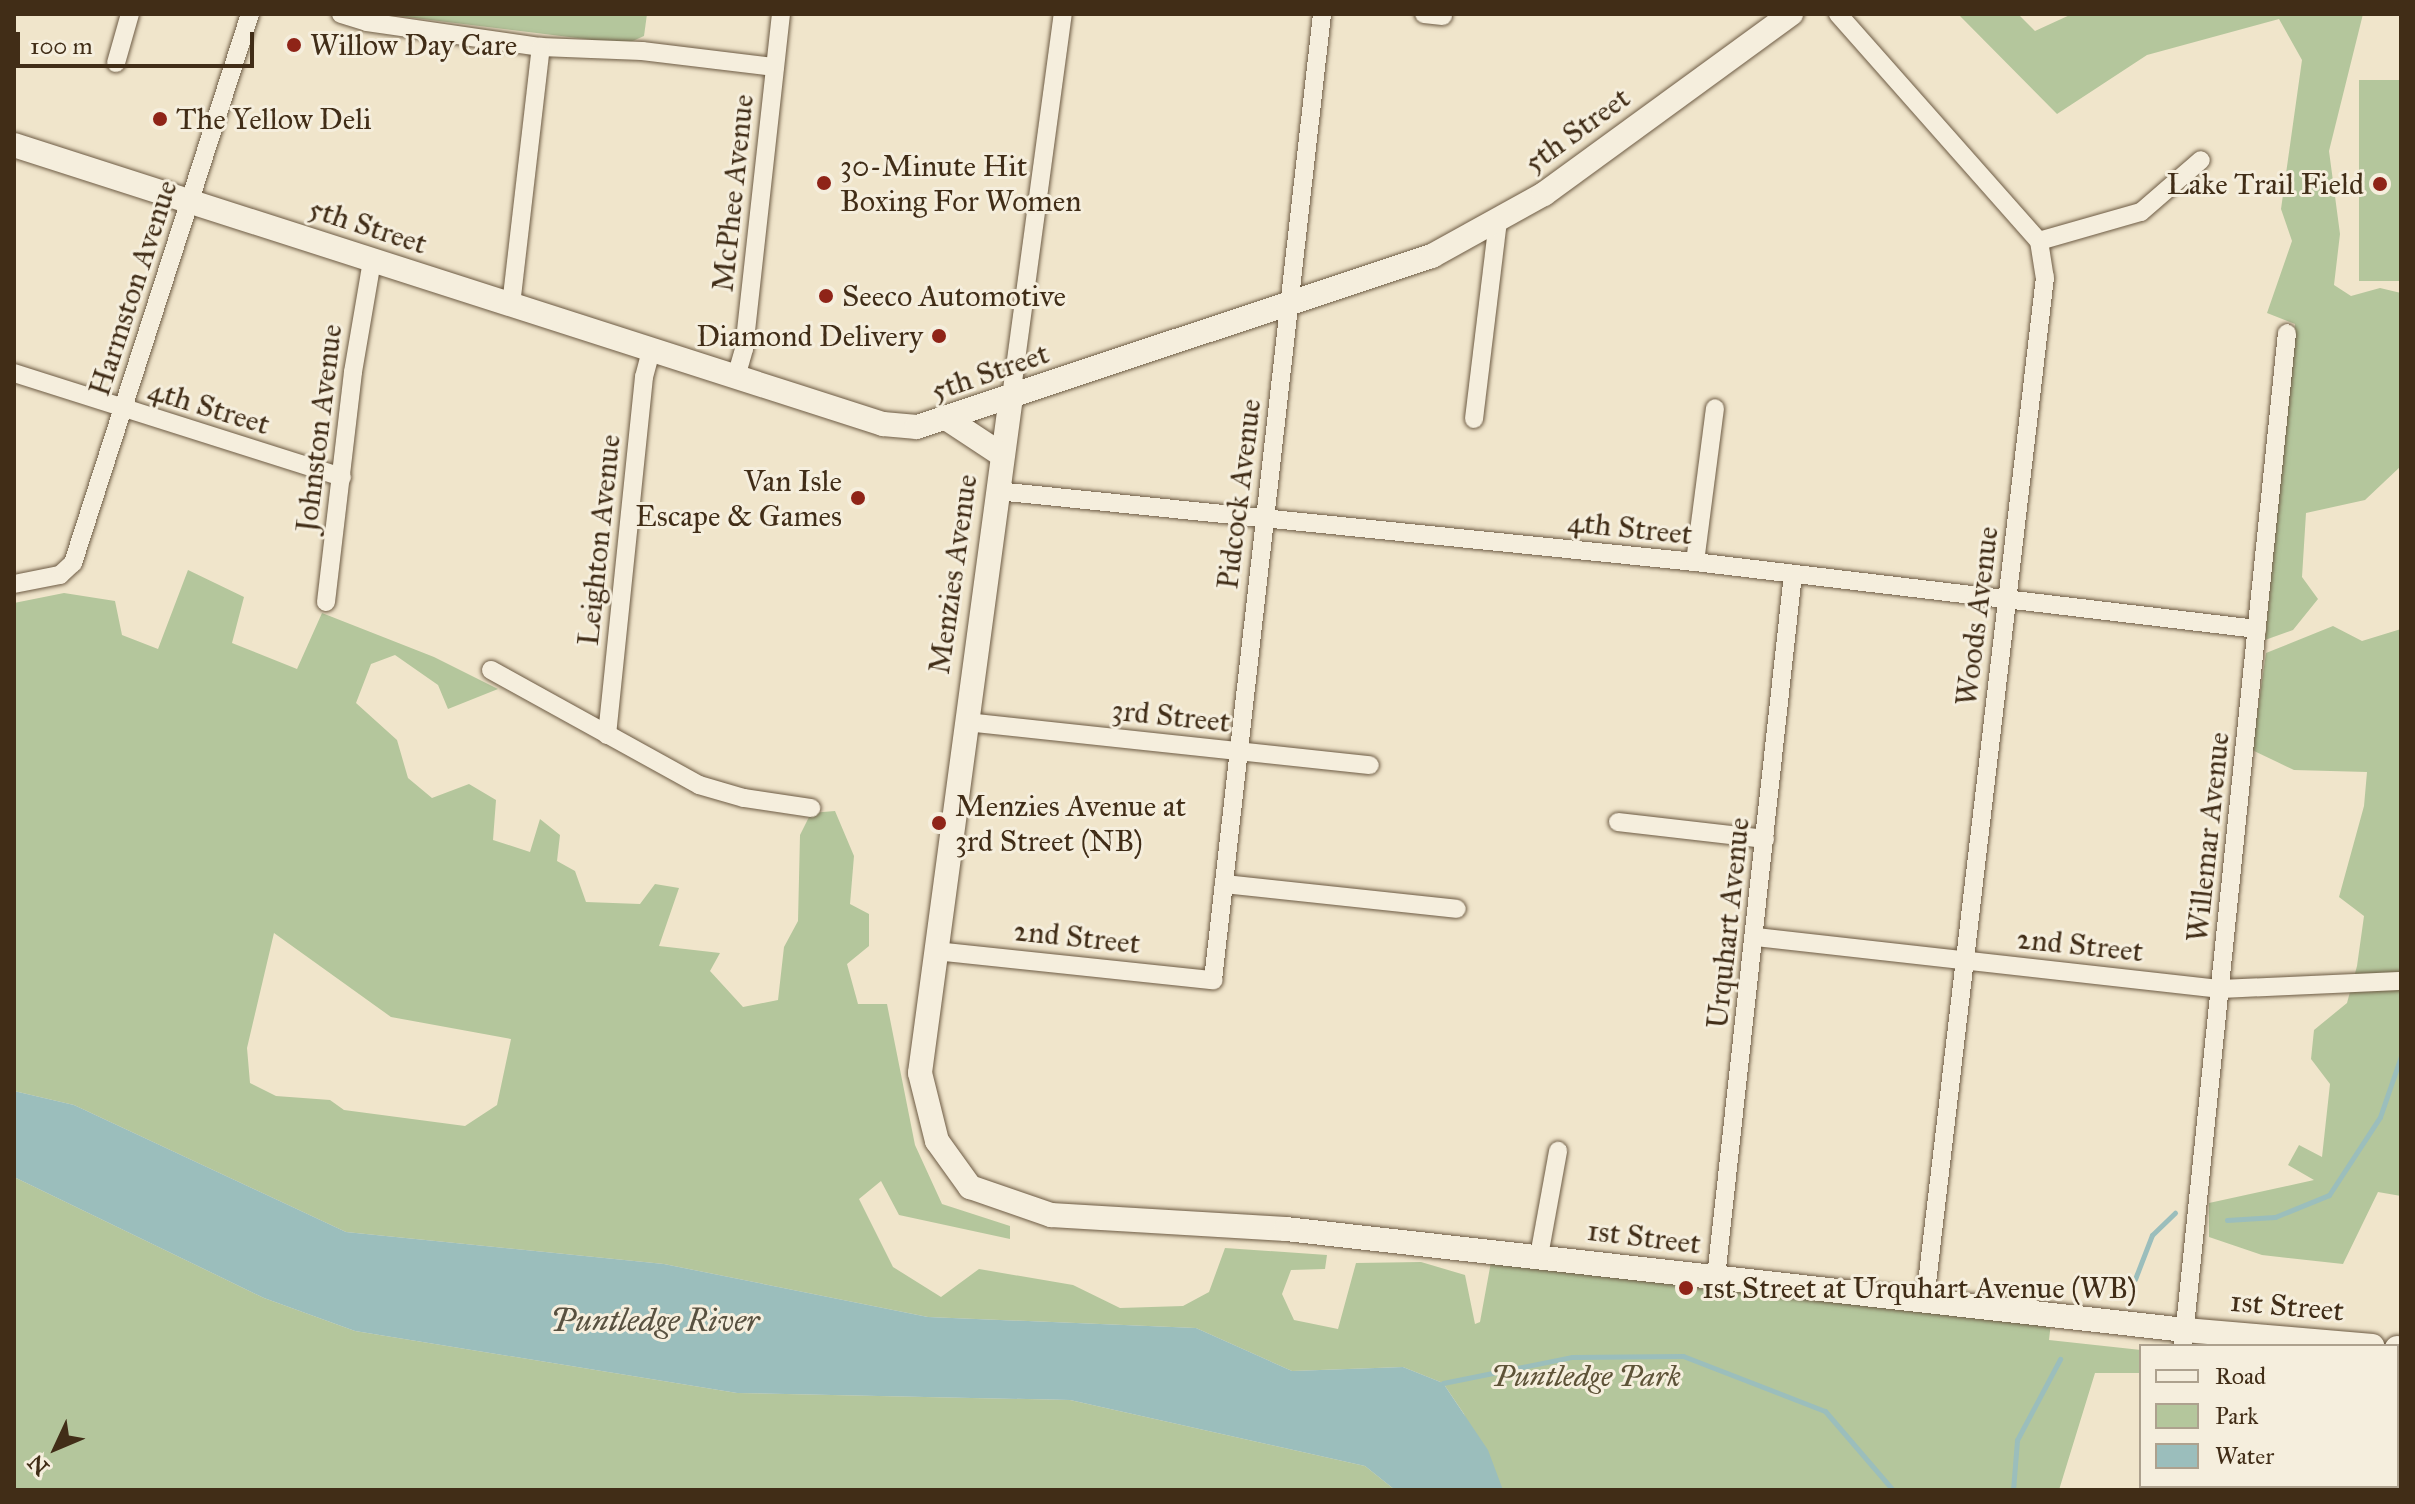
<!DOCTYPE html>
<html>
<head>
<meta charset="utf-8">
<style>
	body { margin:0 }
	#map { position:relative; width:2415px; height:1504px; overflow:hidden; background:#f0e5cb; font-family:"IM FELL Great Primer",serif }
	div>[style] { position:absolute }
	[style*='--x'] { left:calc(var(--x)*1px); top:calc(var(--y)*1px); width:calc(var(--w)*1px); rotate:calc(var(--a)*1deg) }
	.green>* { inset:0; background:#b4c69c; transform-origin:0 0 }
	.water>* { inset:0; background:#9bbebc }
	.stream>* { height:5px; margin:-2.5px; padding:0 2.5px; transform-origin:2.5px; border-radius:2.5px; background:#9bbebc }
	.roads { filter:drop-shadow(0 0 2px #6d5b44) drop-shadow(0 0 2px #6d5b44) }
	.minor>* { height:18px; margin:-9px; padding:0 9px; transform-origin:9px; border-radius:9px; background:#f5eedd }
	.tertiary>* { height:24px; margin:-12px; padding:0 12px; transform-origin:12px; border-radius:12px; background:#f5eedd }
	.dots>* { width:22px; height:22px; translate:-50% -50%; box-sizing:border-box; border:4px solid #f5eedd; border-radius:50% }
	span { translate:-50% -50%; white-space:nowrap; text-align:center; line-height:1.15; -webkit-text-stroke:6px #f5eedd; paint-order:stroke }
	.poi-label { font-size:30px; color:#412d17 }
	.left { translate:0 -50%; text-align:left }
	.right { translate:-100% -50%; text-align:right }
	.street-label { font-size:30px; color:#412d17 }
	.park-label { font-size:30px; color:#5e5338; font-style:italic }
	.water-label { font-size:32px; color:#585140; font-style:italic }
	.frame { position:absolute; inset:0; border:16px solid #412d17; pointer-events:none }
	.legend { position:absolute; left:2139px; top:1344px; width:260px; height:144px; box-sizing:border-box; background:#f5eedd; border:2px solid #ada18e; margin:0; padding:10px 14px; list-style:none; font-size:24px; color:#412d17 }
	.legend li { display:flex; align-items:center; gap:16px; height:40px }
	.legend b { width:40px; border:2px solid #ada18e }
	.north { position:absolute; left:16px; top:1408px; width:80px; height:80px; -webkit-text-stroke:6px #f5eedd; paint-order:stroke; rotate:226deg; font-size:22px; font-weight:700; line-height:32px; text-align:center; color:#412d17 }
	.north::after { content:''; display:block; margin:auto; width:28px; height:36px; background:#412d17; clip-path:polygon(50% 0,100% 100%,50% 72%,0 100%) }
	.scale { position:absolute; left:16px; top:32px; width:238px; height:36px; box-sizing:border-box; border:4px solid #412d17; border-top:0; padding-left:10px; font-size:24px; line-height:28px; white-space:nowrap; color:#412d17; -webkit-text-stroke:6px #f5eedd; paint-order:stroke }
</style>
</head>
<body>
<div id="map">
	<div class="green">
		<i style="clip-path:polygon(382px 14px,647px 14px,644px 36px,626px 44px)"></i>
		<i style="clip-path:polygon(1958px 14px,2018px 14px,2035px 31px,2072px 14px,2363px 14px,2329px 151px,2340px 234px,2334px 285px,2351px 296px,2380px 288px,2401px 293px,2401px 466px,2365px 500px,2306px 513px,2302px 577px,2318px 599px,2293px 630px,2265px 640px,2295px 324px,2267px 313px,2292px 241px,2281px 209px,2302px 60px,2279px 19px,2147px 55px,2057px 114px)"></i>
		<i style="left:2401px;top:80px;width:201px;height:42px;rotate:90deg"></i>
		<i style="clip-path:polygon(evenodd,188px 570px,244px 597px,232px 643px,297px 669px,322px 613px,434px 657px,498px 689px,448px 709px,438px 685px,395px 655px,371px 664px,356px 703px,397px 740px,408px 778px,432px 798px,469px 784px,496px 800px,493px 840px,530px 852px,540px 819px,560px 835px,557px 861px,575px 871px,586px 902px,640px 904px,655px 884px,679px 888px,659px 946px,720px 953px,710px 971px,743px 1007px,778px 1000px,784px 947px,798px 921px,800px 835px,811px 813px,835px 811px,854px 856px,850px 904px,869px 914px,869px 946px,847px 964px,858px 1004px,887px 1004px,915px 1145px,942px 1204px,1010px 1226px,1010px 1239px,899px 1215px,881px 1181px,859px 1199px,893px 1267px,941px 1297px,979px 1269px,1073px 1285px,1120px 1308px,1183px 1306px,1209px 1292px,1225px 1248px,1327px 1255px,1325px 1269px,1291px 1270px,1282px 1294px,1294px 1320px,1338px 1329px,1356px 1263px,1421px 1262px,1465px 1275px,1475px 1324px,1480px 1322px,1493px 1251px,2052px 1314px,2049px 1340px,2141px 1350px,2141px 1373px,2095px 1373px,2059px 1490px,1484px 1490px,1464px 1414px,1443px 1383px,1403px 1367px,1292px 1371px,1196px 1328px,928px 1317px,664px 1264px,346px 1232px,74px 1105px,14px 1091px,14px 603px,64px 593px,115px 601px,122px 635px,158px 649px,188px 570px,274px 933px,391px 1017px,511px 1039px,497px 1105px,465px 1126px,344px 1110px,330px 1100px,276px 1096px,250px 1083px,247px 1048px,274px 933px)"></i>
		<i style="clip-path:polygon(2333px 626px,2362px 641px,2401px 629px,2401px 1196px,2378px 1192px,2343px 1264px,2262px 1255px,2209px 1237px,2209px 1203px,2314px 1180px,2288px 1165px,2299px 1145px,2322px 1157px,2330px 1084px,2311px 1059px,2314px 1030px,2347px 1003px,2357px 966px,2364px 916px,2339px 897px,2364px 806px,2367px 772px,2294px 770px,2252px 750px,2266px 653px)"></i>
		<i style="clip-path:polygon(14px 1177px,264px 1298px,355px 1331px,737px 1393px,1070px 1400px,1365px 1466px,1395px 1490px,14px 1490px)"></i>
	</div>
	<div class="water">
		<i style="clip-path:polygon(14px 1091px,74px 1105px,346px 1232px,664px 1264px,928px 1317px,1196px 1328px,1292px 1371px,1403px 1367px,1443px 1383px,1488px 1450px,1503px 1490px,1395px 1490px,1365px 1466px,1070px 1400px,737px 1393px,355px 1331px,264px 1298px,14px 1177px)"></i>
	</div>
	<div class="stream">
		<i style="--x:2227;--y:1220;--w:48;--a:-3.6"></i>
		<i style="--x:2275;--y:1217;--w:58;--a:-22.2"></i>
		<i style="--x:2329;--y:1195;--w:93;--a:-56.8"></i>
		<i style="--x:2380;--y:1117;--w:65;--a:-71"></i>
		<i style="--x:2135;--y:1279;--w:47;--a:-68.9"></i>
		<i style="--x:2152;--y:1235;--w:32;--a:-44"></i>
		<i style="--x:1443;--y:1383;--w:132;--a:-11.4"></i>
		<i style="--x:1572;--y:1357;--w:111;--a:-0.5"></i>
		<i style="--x:1683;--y:1356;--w:152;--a:21.2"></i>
		<i style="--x:1825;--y:1411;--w:104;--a:49.3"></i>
		<i style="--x:2013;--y:1490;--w:50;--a:-85.4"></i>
		<i style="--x:2017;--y:1440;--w:92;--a:-62"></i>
	</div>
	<div class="roads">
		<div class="minor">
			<i style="--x:341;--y:14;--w:27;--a:17"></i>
			<i style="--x:367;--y:22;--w:176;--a:8.2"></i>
			<i style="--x:541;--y:47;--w:101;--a:2.3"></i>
			<i style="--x:642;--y:51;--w:134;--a:6.9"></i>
			<i style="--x:1424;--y:14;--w:19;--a:6"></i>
			<i style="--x:1838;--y:14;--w:303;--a:48.5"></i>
			<i style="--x:2039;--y:241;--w:36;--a:81"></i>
			<i style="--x:2045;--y:277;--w:1030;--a:96.69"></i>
			<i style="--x:116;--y:63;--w:51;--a:-74.1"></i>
			<i style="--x:2039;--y:241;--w:106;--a:-15.9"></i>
			<i style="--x:2141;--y:212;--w:79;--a:-40.9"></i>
			<i style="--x:511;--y:305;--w:260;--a:-83.4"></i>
			<i style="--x:14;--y:373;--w:344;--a:17.6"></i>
			<i style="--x:736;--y:377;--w:29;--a:-74"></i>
			<i style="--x:744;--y:349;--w:337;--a:-83.7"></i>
			<i style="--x:1011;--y:397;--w:387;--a:-82.3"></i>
			<i style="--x:1474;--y:419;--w:199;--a:-83.1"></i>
			<i style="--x:997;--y:491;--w:702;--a:5.81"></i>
			<i style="--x:1695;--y:562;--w:566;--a:6.8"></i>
			<i style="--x:1695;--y:562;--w:155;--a:-82.6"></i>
			<i style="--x:14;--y:584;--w:47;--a:-11.1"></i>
			<i style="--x:60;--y:575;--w:18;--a:-43"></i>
			<i style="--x:73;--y:563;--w:577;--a:-72.13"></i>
			<i style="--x:326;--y:602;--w:232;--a:-83.3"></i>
			<i style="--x:353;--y:372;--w:113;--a:-80.3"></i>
			<i style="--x:491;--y:670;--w:238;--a:28.9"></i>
			<i style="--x:699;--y:785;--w:47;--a:16.1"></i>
			<i style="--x:744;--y:798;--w:68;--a:8.5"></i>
			<i style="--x:966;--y:722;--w:406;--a:6.1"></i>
			<i style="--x:607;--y:735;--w:360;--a:-84.1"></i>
			<i style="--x:644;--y:377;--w:27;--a:-75"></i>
			<i style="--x:1618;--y:822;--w:148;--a:6.6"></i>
			<i style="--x:1224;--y:884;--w:234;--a:6.1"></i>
			<i style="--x:1756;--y:937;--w:468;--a:6.4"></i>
			<i style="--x:2221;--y:989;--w:178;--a:-2.6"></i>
			<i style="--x:935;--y:951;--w:280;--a:6"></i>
			<i style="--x:1213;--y:980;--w:972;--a:-83.56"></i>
			<i style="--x:1539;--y:1256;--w:107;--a:-79.7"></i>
			<i style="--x:1716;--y:1277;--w:707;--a:-83.75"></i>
			<i style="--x:2183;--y:1346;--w:1018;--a:-84.14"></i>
			<i style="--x:2165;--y:1490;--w:4;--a:-76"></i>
		</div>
		<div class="tertiary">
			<i style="--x:14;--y:145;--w:913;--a:17.8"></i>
			<i style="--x:883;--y:424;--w:34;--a:5"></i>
			<i style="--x:917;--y:427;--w:543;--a:-18.37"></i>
			<i style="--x:1432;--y:256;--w:128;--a:-29"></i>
			<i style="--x:1544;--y:194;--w:306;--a:-36.1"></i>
			<i style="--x:1011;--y:397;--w:682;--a:97.67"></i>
			<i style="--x:920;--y:1073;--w:70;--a:76"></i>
			<i style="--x:937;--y:1141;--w:57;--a:54.3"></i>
			<i style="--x:970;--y:1187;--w:86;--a:19.1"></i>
			<i style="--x:1051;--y:1215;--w:235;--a:3.4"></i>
			<i style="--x:1286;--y:1229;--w:905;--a:6.41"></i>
			<i style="--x:2185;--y:1330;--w:188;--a:4.9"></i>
			<i style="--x:949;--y:420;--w:64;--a:33.4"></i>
			<i style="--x:2397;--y:1348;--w:4;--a:14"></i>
		</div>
	</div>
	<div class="dots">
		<i style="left:294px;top:45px;background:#8f2418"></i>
		<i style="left:160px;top:119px;background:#8f2418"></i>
		<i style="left:824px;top:183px;background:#8f2418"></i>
		<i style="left:2380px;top:184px;background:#8f2418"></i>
		<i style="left:826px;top:296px;background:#8f2418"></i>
		<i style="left:939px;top:336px;background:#8f2418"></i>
		<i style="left:858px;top:498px;background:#8f2418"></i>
		<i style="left:939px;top:823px;background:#8f2418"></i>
		<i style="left:1686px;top:1288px;background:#8f2418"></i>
	</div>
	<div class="poi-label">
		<span class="left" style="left:310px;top:45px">Willow Day Care</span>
		<span class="left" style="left:176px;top:119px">The Yellow Deli</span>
		<span class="left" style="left:840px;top:183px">30-Minute Hit<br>Boxing For Women</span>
		<span class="right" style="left:2364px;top:184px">Lake Trail Field</span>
		<span class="left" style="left:842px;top:296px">Seeco Automotive</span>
		<span class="right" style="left:923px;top:336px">Diamond Delivery</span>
		<span class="right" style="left:842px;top:498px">Van Isle<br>Escape &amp; Games</span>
		<span class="left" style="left:955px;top:823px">Menzies Avenue at<br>3rd Street (NB)</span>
		<span class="left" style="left:1702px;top:1288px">1st Street at Urquhart Avenue (WB)</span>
	</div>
	<div class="street-label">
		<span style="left:1577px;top:130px;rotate:-36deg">5th Street</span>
		<span style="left:733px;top:193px;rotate:-84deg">McPhee Avenue</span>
		<span style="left:368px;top:226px;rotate:18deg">5th Street</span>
		<span style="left:133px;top:288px;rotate:-72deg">Harmston Avenue</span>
		<span style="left:990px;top:372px;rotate:-19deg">5th Street</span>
		<span style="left:209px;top:407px;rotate:17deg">4th Street</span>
		<span style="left:319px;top:428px;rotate:-83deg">Johnston Avenue</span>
		<span style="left:1239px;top:494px;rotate:-83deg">Pidcock Avenue</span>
		<span style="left:1630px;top:528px;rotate:6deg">4th Street</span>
		<span style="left:599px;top:540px;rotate:-84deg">Leighton Avenue</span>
		<span style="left:953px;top:574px;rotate:-82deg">Menzies Avenue</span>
		<span style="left:1977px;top:616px;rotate:-83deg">Woods Avenue</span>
		<span style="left:1171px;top:716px;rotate:6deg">3rd Street</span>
		<span style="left:2208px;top:837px;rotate:-84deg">Willemar Avenue</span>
		<span style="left:1728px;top:923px;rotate:-84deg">Urquhart Avenue</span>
		<span style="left:1077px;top:937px;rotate:6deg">2nd Street</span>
		<span style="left:2080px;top:945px;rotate:6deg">2nd Street</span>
		<span style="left:1644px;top:1237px;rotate:7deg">1st Street</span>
		<span style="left:2287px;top:1306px;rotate:5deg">1st Street</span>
	</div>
	<div class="park-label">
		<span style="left:1586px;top:1376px">Puntledge Park</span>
	</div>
	<div class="water-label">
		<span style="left:655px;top:1321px">Puntledge River</span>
	</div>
	<div class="frame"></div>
	<ul class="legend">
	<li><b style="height:10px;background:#f5eedd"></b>Road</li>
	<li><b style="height:22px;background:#b4c69c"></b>Park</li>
	<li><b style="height:22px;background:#9bbebc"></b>Water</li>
	</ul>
	<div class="north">N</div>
	<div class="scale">100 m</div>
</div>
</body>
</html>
